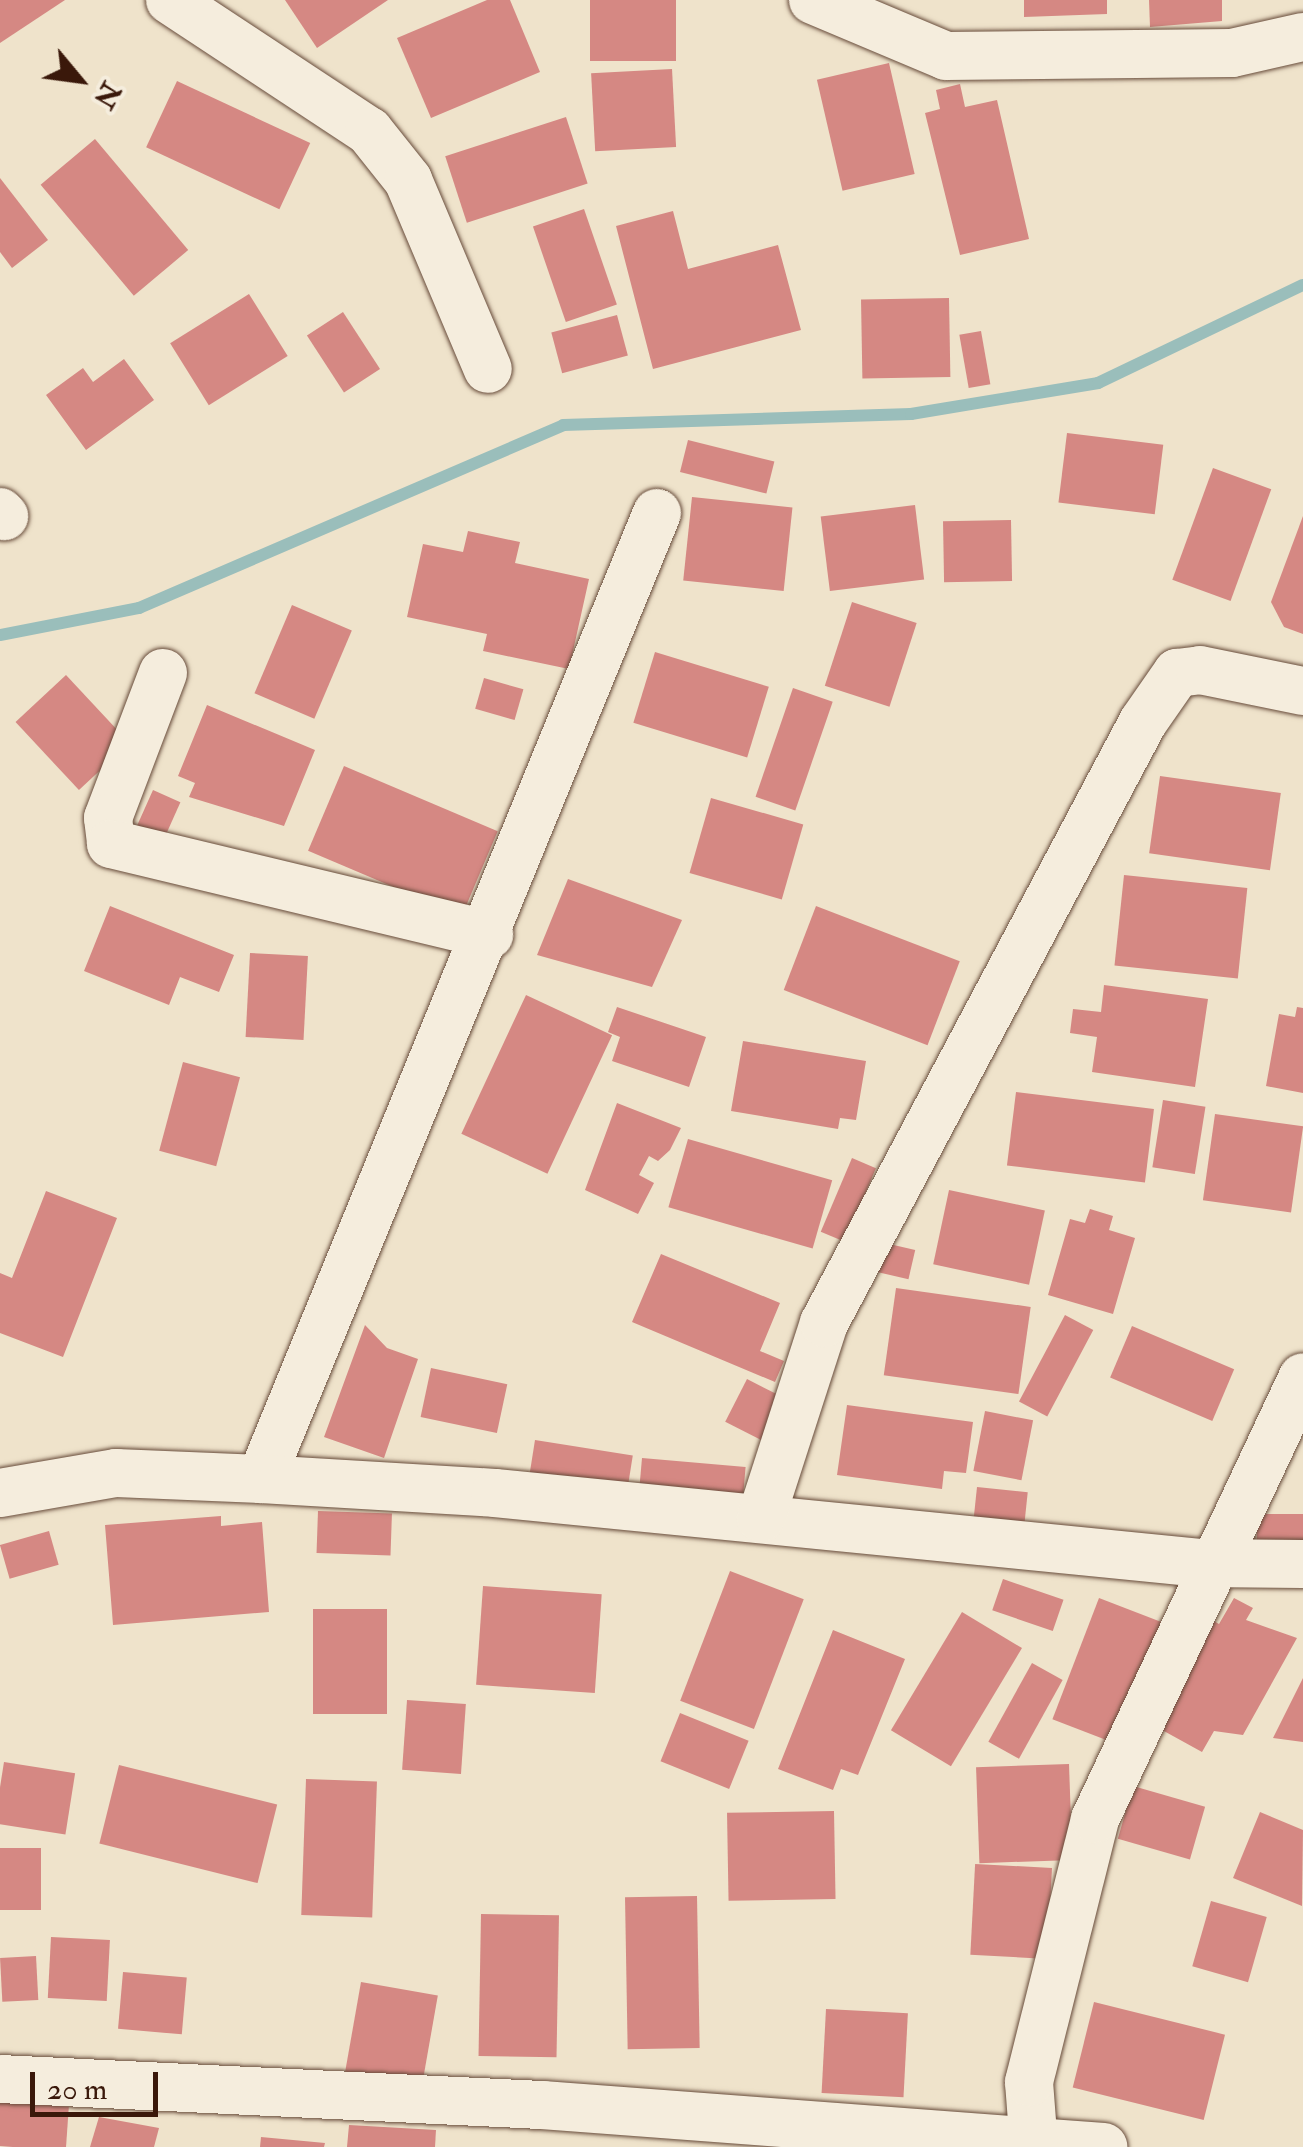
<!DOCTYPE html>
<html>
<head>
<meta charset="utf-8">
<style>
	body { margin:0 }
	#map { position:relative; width:1303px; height:2147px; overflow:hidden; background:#efe3cb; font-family:"IM FELL Double Pica",serif }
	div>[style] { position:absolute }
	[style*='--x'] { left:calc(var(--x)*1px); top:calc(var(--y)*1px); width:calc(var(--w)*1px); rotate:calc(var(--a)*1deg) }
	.stream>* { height:12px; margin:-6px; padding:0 6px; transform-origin:6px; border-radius:6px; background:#9abebb }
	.building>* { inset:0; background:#d58883; transform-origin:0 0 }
	.roads { filter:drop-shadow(0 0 2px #674b3a) drop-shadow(0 0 2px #674b3a) }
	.minor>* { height:48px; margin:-24px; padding:0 24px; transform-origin:24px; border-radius:24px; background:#f5eddd }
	span { translate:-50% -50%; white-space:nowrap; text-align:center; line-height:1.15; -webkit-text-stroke:8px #f5eddd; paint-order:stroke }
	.north { position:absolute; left:30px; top:30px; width:100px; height:100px; -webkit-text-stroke:8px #f5eddd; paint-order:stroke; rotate:119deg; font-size:28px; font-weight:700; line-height:40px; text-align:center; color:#3a180a }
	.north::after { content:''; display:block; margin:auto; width:35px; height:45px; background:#3a180a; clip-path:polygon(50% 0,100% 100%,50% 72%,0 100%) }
	.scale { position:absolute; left:30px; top:2072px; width:128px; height:45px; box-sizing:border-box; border:5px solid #3a180a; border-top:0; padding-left:12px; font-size:30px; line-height:35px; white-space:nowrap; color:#3a180a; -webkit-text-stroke:8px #f5eddd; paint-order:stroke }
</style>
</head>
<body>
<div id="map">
	<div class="stream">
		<i style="--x:0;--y:635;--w:142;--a:-11"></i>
		<i style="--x:139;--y:608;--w:462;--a:-23.3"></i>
		<i style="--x:563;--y:425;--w:348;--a:-1.8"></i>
		<i style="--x:911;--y:414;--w:190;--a:-9.4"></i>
		<i style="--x:1098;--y:383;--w:227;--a:-25.6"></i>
	</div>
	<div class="building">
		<i style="clip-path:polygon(0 0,65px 0,0 43px)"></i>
		<i style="clip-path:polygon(285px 0,388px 0,317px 48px)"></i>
		<i style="clip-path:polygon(487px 0,510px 0,540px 72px,431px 118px,397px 38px)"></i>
		<i style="left:590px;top:0;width:86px;height:61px"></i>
		<i style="clip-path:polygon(1024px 0,1107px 0,1107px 14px,1024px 17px)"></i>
		<i style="clip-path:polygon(1149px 0,1222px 0,1222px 21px,1150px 27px)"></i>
		<i style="left:889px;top:63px;width:114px;height:74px;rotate:77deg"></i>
		<i style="left:672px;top:69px;width:78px;height:81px;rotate:87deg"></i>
		<i style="left:177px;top:81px;width:147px;height:73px;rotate:25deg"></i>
		<i style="clip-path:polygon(960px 84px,965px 107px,997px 100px,1029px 239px,960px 255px,925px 113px,940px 109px,936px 90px)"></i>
		<i style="left:566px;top:117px;width:70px;height:127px;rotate:72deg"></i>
		<i style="left:95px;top:139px;width:145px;height:71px;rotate:50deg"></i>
		<i style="clip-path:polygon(0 178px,48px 240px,12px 268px,0 252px)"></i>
		<i style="left:584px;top:209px;width:101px;height:54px;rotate:71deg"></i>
		<i style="clip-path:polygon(673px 211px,688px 269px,778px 245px,801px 330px,653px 369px,616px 226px)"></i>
		<i style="left:249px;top:294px;width:73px;height:93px;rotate:58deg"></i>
		<i style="left:949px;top:298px;width:79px;height:88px;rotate:89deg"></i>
		<i style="left:343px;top:312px;width:68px;height:43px;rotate:57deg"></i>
		<i style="left:617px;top:315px;width:42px;height:68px;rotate:75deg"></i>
		<i style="left:981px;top:331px;width:54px;height:22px;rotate:80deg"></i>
		<i style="clip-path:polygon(124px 359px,154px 400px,86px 450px,46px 395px,83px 368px,93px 382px)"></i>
		<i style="left:1067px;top:433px;width:97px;height:70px;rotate:7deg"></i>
		<i style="left:688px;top:440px;width:89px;height:33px;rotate:14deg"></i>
		<i style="left:1213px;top:468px;width:62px;height:119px;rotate:20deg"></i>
		<i style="left:692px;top:497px;width:101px;height:84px;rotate:6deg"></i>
		<i style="left:915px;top:505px;width:75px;height:95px;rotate:83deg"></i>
		<i style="clip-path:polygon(1303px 516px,1303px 634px,1284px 627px,1271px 602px)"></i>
		<i style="left:1011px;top:520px;width:61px;height:68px;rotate:89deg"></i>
		<i style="clip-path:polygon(468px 531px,520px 542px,515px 563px,589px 579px,569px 669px,483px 651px,487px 634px,407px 617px,423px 544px,463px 552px)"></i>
		<i style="left:852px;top:602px;width:68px;height:88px;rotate:18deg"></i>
		<i style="left:292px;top:605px;width:65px;height:96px;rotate:23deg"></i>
		<i style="left:655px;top:652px;width:119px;height:74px;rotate:17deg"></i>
		<i style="left:66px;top:675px;width:93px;height:69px;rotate:47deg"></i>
		<i style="left:484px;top:678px;width:41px;height:32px;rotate:16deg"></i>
		<i style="left:793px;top:688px;width:42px;height:115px;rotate:19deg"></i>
		<i style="clip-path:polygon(207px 705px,315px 750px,284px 826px,189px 797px,195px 783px,178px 776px)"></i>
		<i style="left:344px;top:766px;width:167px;height:92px;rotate:23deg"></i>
		<i style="left:1160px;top:776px;width:122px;height:78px;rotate:8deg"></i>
		<i style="left:153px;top:790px;width:30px;height:42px;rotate:24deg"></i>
		<i style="left:711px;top:798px;width:96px;height:78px;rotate:16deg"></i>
		<i style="left:1124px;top:875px;width:124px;height:91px;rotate:6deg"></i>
		<i style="clip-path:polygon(568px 879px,682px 920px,652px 987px,537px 955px)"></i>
		<i style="clip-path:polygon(110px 906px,234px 955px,219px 992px,180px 977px,169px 1005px,84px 971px)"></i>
		<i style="left:816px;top:906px;width:154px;height:90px;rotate:21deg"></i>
		<i style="left:250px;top:953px;width:58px;height:84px;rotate:3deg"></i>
		<i style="clip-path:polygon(1104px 985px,1208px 999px,1195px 1087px,1092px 1072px,1097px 1037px,1070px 1033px,1073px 1009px,1101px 1012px)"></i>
		<i style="left:526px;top:995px;width:95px;height:153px;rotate:25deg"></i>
		<i style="clip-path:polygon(617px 1007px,706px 1037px,689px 1087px,612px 1061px,620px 1037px,608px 1032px)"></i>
		<i style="clip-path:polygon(1297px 1007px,1303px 1008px,1303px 1093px,1266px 1086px,1279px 1014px,1295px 1017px)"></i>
		<i style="clip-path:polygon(743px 1041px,866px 1061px,856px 1120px,840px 1118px,838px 1129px,731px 1111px)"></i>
		<i style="left:183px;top:1062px;width:59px;height:92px;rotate:15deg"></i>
		<i style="left:1016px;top:1092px;width:139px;height:74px;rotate:7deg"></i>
		<i style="left:1163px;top:1100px;width:43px;height:68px;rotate:9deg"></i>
		<i style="clip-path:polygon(617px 1103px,681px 1128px,670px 1150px,658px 1161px,649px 1156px,639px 1175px,654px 1183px,638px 1214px,585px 1190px)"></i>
		<i style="left:1215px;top:1114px;width:89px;height:87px;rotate:8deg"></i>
		<i style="left:688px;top:1139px;width:150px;height:71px;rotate:16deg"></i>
		<i style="left:852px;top:1158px;width:26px;height:80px;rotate:23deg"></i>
		<i style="left:949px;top:1190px;width:98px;height:76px;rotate:12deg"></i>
		<i style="clip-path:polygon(46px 1191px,117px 1218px,63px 1357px,0 1333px,0 1273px,12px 1278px)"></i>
		<i style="clip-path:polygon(1090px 1209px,1113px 1216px,1109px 1230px,1135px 1238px,1113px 1314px,1048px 1295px,1070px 1219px,1085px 1223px)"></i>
		<i style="left:885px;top:1243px;width:31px;height:30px;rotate:13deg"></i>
		<i style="clip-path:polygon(661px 1254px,780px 1303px,760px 1351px,784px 1361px,775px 1382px,632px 1322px)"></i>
		<i style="left:896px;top:1288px;width:136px;height:88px;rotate:8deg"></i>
		<i style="left:1065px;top:1315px;width:32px;height:98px;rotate:28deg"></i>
		<i style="clip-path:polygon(365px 1325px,387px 1348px,418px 1359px,384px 1458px,324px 1437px)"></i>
		<i style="left:1132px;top:1326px;width:111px;height:56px;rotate:23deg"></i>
		<i style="left:431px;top:1368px;width:78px;height:50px;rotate:12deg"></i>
		<i style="left:747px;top:1379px;width:42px;height:48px;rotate:27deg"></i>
		<i style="clip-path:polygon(847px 1405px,973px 1422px,966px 1473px,944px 1471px,942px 1489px,837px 1475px)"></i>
		<i style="left:985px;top:1411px;width:49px;height:61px;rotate:11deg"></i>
		<i style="left:535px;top:1440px;width:99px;height:38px;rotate:9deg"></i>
		<i style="left:642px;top:1458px;width:104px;height:36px;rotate:5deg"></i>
		<i style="left:977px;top:1487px;width:51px;height:34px;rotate:6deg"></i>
		<i style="left:318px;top:1511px;width:74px;height:42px;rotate:2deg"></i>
		<i style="left:1257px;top:1514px;width:46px;height:30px"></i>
		<i style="clip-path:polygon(221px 1516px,221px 1526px,262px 1522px,269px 1612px,113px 1625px,105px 1525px)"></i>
		<i style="left:49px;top:1531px;width:35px;height:51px;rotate:74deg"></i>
		<i style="left:730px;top:1571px;width:79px;height:139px;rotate:21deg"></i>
		<i style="left:1003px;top:1579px;width:64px;height:33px;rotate:19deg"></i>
		<i style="left:483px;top:1586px;width:119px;height:99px;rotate:4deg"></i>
		<i style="left:1099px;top:1598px;width:73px;height:130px;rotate:21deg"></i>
		<i style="clip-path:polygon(1234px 1598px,1253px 1608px,1246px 1620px,1297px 1638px,1243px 1735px,1214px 1731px,1202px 1752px,1153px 1725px,1212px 1620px,1219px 1624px)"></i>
		<i style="left:313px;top:1609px;width:74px;height:105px"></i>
		<i style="left:962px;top:1612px;width:70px;height:138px;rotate:31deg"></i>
		<i style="clip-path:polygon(833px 1630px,905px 1659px,858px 1775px,841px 1769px,833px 1790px,778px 1769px)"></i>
		<i style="left:1032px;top:1663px;width:35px;height:90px;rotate:29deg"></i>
		<i style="clip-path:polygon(1303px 1678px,1303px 1742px,1273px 1738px)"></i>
		<i style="left:407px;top:1700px;width:59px;height:70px;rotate:4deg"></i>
		<i style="left:680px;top:1713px;width:74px;height:52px;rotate:22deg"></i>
		<i style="left:4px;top:1762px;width:72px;height:62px;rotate:9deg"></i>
		<i style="left:1069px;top:1764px;width:96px;height:93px;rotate:88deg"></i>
		<i style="left:119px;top:1765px;width:163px;height:81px;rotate:14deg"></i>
		<i style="left:306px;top:1779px;width:71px;height:136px;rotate:2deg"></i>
		<i style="left:1133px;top:1786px;width:75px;height:55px;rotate:16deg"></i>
		<i style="left:834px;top:1811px;width:88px;height:107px;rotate:89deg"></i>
		<i style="clip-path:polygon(1260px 1812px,1303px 1830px,1302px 1906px,1233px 1878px)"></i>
		<i style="left:41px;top:1848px;width:62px;height:41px;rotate:90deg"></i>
		<i style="left:1052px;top:1868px;width:91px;height:77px;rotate:93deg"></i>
		<i style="left:697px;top:1896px;width:152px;height:72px;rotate:89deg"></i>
		<i style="left:1211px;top:1901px;width:58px;height:68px;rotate:16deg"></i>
		<i style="left:481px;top:1914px;width:78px;height:142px;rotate:1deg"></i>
		<i style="left:51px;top:1937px;width:59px;height:61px;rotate:3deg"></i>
		<i style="left:36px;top:1956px;width:44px;height:36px;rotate:87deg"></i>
		<i style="left:123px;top:1972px;width:64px;height:57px;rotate:5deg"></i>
		<i style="left:361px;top:1982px;width:78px;height:91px;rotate:10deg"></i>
		<i style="left:1094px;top:2002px;width:135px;height:88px;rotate:14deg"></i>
		<i style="left:826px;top:2009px;width:82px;height:84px;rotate:3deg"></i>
		<i style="left:0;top:2102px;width:69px;height:44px;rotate:4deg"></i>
		<i style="clip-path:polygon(99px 2117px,159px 2128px,154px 2147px,90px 2147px)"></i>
		<i style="clip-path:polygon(349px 2125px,436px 2130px,435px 2147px,347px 2147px)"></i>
		<i style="clip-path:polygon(261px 2137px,325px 2143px,324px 2147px,260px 2147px)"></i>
	</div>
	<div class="roads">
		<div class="minor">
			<i style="--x:170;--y:0;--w:238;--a:33.4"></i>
			<i style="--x:369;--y:131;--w:63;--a:51.5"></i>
			<i style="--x:408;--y:180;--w:205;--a:67.1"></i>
			<i style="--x:813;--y:0;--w:144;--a:22.8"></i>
			<i style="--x:946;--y:56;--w:286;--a:-0.6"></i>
			<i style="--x:1232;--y:53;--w:73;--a:-12.7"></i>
			<i style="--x:0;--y:512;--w:6;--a:45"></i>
			<i style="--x:163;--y:673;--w:155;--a:110.8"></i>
			<i style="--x:108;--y:818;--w:26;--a:83"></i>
			<i style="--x:111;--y:844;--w:389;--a:13.5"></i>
			<i style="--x:261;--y:1479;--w:1044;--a:-67.71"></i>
			<i style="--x:0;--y:1493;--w:118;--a:-9.8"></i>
			<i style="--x:116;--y:1473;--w:145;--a:2.4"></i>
			<i style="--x:261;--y:1479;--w:234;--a:3.4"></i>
			<i style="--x:495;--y:1493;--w:708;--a:5.67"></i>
			<i style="--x:1200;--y:1563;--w:103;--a:0.6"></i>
			<i style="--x:761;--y:1518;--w:205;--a:-72.1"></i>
			<i style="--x:824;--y:1323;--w:680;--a:-62.04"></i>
			<i style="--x:1143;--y:722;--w:60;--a:-55.2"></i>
			<i style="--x:1177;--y:673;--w:23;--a:-7"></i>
			<i style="--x:1200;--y:670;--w:105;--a:11.5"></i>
			<i style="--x:0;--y:2079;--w:543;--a:2.75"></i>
			<i style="--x:542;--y:2105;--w:563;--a:4.28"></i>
			<i style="--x:1034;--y:2147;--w:65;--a:-94.4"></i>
			<i style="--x:1029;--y:2082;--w:271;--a:-75.9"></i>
			<i style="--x:1095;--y:1819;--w:488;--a:-64.8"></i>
		</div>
	</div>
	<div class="north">N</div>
	<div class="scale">20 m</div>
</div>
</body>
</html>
